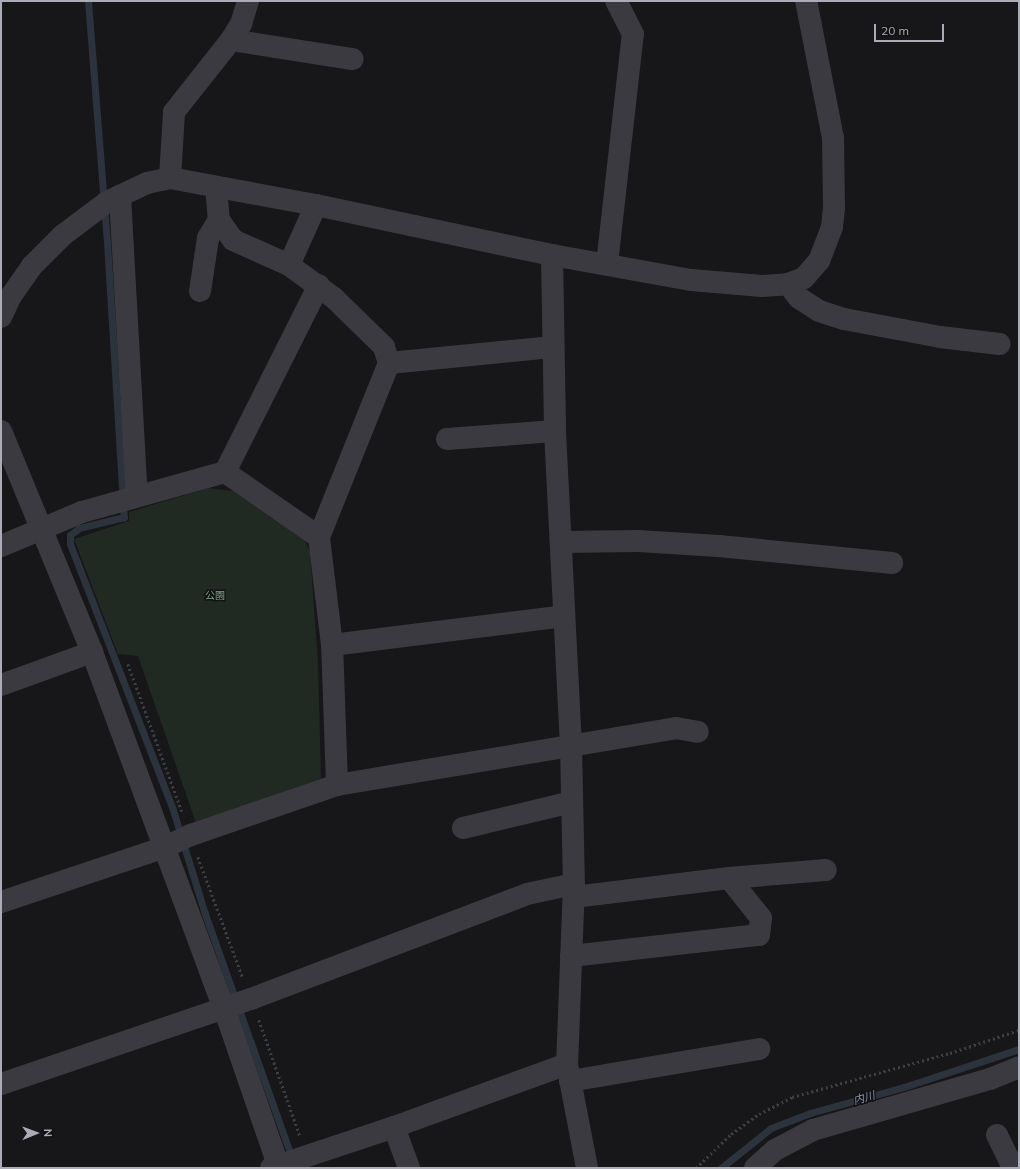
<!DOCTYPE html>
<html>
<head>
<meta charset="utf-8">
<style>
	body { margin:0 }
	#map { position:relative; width:1020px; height:1169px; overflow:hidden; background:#171719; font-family:Mulish,"Noto Sans JP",sans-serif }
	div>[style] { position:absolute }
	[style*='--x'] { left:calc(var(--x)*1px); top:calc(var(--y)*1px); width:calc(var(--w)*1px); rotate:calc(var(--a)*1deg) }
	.green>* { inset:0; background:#212923 }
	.stream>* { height:7px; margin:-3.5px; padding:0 3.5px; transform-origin:3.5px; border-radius:3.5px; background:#2d333d }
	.path>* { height:2.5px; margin-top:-1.25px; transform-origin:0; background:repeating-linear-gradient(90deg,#3e3f45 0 2px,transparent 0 5px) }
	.minor>* { height:22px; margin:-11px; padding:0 11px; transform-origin:11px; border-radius:11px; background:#3a3a40 }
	span { translate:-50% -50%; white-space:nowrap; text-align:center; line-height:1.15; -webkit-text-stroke:3px #121214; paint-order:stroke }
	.park-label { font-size:10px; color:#81a389 }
	.water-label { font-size:11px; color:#8293b2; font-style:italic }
	.frame { position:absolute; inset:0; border:2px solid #aaacb8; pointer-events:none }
	.north { position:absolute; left:16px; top:1113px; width:40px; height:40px; -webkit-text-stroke:3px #121214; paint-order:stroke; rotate:89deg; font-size:11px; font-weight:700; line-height:16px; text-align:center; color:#aaacb8 }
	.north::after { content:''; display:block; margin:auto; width:14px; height:18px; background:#aaacb8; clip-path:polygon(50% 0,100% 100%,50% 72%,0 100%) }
	.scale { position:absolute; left:874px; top:24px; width:70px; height:18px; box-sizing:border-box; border:2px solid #aaacb8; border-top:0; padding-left:5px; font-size:12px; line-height:14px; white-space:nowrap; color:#aaacb8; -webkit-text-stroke:3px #121214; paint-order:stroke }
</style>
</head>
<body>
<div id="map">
	<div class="green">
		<i style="clip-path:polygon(209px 488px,233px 491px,304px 538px,310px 552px,318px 662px,321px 779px,196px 823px,138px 656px,118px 654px,74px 539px,129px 521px,129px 512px)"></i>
	</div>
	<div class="stream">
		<i style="--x:88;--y:1;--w:242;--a:85.5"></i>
		<i style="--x:107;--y:242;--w:276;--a:86.5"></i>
		<i style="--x:124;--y:517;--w:46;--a:166.3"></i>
		<i style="--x:79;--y:528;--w:11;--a:142"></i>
		<i style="--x:70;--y:535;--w:9;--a:90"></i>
		<i style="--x:70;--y:544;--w:285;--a:68.8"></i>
		<i style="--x:173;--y:810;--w:109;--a:72.9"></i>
		<i style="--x:205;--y:914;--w:260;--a:70.4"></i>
		<i style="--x:721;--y:1168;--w:64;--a:-38.7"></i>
		<i style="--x:771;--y:1128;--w:42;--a:-21"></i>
		<i style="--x:810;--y:1113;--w:98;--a:-15.5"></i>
		<i style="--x:904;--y:1087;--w:121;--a:-18.3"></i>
	</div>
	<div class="path">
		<i style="--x:128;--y:664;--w:160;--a:69.9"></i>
		<i style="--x:198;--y:857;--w:129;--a:69.6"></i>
		<i style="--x:259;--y:1020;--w:123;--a:70.5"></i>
		<i style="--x:696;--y:1168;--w:49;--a:-44.2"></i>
		<i style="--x:731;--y:1134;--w:34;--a:-36"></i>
		<i style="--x:759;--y:1114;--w:37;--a:-27"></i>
		<i style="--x:792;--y:1097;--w:164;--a:-15.6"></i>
		<i style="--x:950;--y:1053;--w:73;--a:-18.4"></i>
	</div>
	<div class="minor">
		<i style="--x:231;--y:40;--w:123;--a:8.9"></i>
		<i style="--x:170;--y:178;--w:66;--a:-86.5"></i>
		<i style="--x:174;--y:112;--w:92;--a:-51.6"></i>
		<i style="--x:231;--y:40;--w:19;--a:-58"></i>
		<i style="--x:241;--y:24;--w:24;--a:-73"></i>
		<i style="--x:216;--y:187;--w:33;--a:85"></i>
		<i style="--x:219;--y:220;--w:24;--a:55"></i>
		<i style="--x:233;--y:240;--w:61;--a:24.1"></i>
		<i style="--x:120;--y:196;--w:300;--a:86.8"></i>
		<i style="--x:316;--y:205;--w:66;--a:114.2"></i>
		<i style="--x:289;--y:265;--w:56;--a:36.3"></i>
		<i style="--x:334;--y:298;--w:70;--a:44.4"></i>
		<i style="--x:384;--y:347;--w:17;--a:73"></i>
		<i style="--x:552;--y:255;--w:176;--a:89"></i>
		<i style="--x:555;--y:431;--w:314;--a:87.1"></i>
		<i style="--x:571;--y:745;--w:139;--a:88.8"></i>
		<i style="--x:574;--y:884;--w:180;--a:92.2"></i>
		<i style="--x:567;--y:1064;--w:106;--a:79.1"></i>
		<i style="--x:607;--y:264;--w:231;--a:-83.6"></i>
		<i style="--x:633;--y:34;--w:37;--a:-117"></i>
		<i style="--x:788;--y:284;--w:18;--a:52"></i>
		<i style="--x:799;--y:298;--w:24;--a:33"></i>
		<i style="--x:819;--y:311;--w:26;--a:18"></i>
		<i style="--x:844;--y:319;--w:98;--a:10.6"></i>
		<i style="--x:940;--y:337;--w:60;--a:6.7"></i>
		<i style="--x:200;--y:291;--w:54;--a:-81.4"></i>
		<i style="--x:208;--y:238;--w:21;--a:-59"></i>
		<i style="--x:1;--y:317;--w:23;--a:-65"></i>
		<i style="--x:11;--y:296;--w:37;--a:-55"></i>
		<i style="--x:32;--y:266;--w:44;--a:-45"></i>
		<i style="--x:63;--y:235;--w:55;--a:-36.9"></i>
		<i style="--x:107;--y:202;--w:44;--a:-25.4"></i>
		<i style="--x:147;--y:183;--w:24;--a:-12"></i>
		<i style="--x:170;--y:178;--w:148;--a:10.5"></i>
		<i style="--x:316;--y:205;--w:241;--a:12"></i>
		<i style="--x:552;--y:255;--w:141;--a:10.2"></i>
		<i style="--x:691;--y:280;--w:71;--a:4.8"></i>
		<i style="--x:762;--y:286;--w:26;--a:-4"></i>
		<i style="--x:788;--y:284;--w:17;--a:-21"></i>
		<i style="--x:804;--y:278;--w:23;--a:-49"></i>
		<i style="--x:819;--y:261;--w:36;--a:-69"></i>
		<i style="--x:832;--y:227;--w:19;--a:-84"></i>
		<i style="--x:834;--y:208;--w:70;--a:-90.8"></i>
		<i style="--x:833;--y:138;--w:140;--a:-101.1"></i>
		<i style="--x:1;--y:431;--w:239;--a:67.6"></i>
		<i style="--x:92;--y:652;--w:380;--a:69.7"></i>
		<i style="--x:224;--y:1008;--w:169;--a:71"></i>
		<i style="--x:447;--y:439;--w:108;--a:-4.2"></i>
		<i style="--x:225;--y:472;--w:209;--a:-63.3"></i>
		<i style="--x:561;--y:542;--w:77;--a:-0.7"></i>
		<i style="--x:638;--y:541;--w:81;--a:3.5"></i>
		<i style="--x:719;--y:546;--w:174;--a:5.6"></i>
		<i style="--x:1;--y:546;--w:88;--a:-22.8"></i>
		<i style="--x:82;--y:512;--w:148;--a:-15.6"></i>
		<i style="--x:225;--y:472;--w:114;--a:34.7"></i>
		<i style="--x:332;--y:645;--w:234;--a:-7.1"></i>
		<i style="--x:1;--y:685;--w:97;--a:-19.9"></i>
		<i style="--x:337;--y:785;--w:140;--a:-92"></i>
		<i style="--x:332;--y:645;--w:109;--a:-96.9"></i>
		<i style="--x:319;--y:537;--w:188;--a:-68.1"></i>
		<i style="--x:389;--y:363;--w:165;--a:-5.6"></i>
		<i style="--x:463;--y:828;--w:112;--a:-13.4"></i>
		<i style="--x:729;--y:878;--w:97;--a:-4.7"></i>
		<i style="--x:1;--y:902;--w:173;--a:-18.5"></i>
		<i style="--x:165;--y:847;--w:29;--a:-25"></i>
		<i style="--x:191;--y:835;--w:154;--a:-18.9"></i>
		<i style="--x:337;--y:785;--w:344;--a:-9.5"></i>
		<i style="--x:676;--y:728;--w:22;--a:10"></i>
		<i style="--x:571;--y:956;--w:189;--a:-6.4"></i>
		<i style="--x:759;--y:935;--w:17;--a:-83"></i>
		<i style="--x:761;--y:918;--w:51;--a:-128.7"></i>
		<i style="--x:729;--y:878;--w:156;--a:173"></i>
		<i style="--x:570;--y:1081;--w:192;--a:-9.6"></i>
		<i style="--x:1;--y:1084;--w:264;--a:-18.8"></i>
		<i style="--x:251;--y:999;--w:295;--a:-20.8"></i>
		<i style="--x:527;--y:894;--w:48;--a:-12"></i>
		<i style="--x:394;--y:1127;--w:44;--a:69.9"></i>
		<i style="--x:997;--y:1135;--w:37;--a:64"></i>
		<i style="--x:271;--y:1168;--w:130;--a:-18.4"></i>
		<i style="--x:394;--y:1127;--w:184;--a:-20"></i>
		<i style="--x:755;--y:1168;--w:27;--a:-42"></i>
		<i style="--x:775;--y:1150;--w:43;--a:-27.8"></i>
		<i style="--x:813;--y:1130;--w:184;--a:-16.1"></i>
		<i style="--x:990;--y:1079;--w:31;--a:-22"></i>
	</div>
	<div class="park-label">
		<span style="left:215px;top:596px">公園</span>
	</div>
	<div class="water-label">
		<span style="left:864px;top:1098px;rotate:-16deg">内川</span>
	</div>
	<div class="frame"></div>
	<div class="north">N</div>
	<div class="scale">20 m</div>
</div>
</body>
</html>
